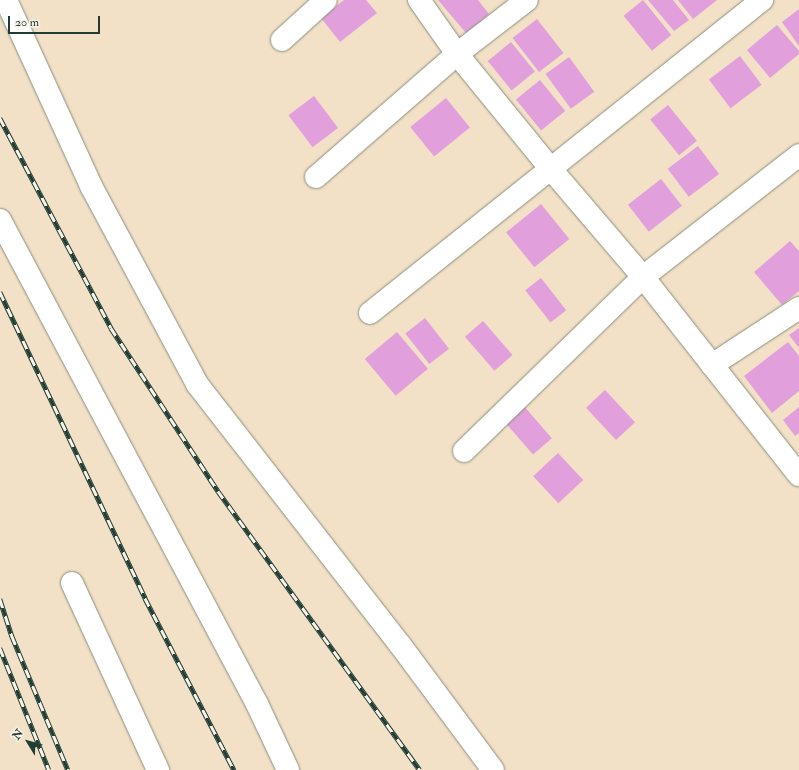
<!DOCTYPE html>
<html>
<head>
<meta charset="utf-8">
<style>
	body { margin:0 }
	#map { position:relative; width:799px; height:770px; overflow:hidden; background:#f3e1c7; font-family:"IM FELL Double Pica",serif }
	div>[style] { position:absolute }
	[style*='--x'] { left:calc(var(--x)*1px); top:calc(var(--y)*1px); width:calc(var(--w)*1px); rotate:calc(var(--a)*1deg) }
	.building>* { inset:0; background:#e1a0dc; transform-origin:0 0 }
	.roads { filter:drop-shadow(0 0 1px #898f7e) drop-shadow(0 0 1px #898f7e) }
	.minor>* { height:22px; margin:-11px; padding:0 11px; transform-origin:11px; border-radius:11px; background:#fff }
	.rail>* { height:4.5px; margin-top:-2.25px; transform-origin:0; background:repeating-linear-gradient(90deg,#f7f3e8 0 9px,#1f3d34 0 18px); box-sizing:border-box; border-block:1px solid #1f3d34 }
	span { translate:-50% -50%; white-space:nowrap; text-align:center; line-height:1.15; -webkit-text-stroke:4px #f7f3e8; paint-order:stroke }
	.north { position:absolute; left:8px; top:722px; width:40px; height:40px; -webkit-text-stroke:3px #f7f3e8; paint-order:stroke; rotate:307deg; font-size:11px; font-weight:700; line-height:16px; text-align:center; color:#1f3d34 }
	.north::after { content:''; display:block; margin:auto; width:14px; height:18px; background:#1f3d34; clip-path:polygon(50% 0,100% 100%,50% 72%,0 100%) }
	.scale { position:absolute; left:8px; top:16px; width:92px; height:18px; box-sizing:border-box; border:2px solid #1f3d34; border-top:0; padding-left:5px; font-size:12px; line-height:14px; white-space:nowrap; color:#1f3d34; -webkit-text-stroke:3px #f7f3e8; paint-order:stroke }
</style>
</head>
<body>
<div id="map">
	<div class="building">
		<i style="clip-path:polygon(344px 0,366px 0,377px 13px,340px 42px,321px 18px)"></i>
		<i style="clip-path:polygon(438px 0,478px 0,489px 14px,466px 33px)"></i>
		<i style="left:643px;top:0;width:45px;height:25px;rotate:51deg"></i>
		<i style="clip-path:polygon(648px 0,673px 0,689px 20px,674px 31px)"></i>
		<i style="clip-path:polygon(678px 0,717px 0,693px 19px)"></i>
		<i style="clip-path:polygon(799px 9px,799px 46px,782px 22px)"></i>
		<i style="left:537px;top:19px;width:43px;height:31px;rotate:52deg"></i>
		<i style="clip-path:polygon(777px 25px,799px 51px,799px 54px,770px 78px,747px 50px)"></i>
		<i style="left:511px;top:42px;width:38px;height:30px;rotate:51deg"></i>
		<i style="left:740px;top:56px;width:36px;height:39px;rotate:53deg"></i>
		<i style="left:569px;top:57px;width:43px;height:29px;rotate:54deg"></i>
		<i style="left:540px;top:80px;width:40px;height:31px;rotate:51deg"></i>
		<i style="left:314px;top:96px;width:40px;height:32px;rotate:53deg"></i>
		<i style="left:446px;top:98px;width:38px;height:46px;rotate:51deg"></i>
		<i style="left:668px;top:105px;width:46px;height:23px;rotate:51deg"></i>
		<i style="left:698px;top:146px;width:35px;height:38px;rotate:53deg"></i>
		<i style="left:661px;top:179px;width:34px;height:42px;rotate:52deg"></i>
		<i style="left:541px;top:204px;width:45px;height:45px;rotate:51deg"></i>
		<i style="clip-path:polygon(790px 241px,799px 251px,799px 291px,782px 305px,754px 272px)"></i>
		<i style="left:541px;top:278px;width:41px;height:20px;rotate:52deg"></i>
		<i style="left:425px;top:318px;width:39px;height:25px;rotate:52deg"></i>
		<i style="left:483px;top:321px;width:45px;height:24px;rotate:49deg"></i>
		<i style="clip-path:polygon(799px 328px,799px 348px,789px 335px)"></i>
		<i style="left:397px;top:332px;width:48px;height:42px;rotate:50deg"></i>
		<i style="clip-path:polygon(788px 342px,799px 356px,799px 391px,772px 413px,744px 376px)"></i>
		<i style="left:605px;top:390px;width:44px;height:26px;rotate:47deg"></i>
		<i style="left:523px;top:405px;width:44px;height:25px;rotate:49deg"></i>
		<i style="clip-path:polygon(799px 407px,799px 433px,795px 436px,783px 420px)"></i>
		<i style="left:558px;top:453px;width:37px;height:34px;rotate:47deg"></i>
	</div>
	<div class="roads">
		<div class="minor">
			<i style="--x:6;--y:0;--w:205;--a:65.4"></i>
			<i style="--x:91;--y:186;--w:225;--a:61.8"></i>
			<i style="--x:197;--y:384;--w:332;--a:52.1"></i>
			<i style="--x:401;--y:646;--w:154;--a:53.4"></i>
			<i style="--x:419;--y:0;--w:66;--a:54.9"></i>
			<i style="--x:457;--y:54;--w:147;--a:50.8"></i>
			<i style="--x:550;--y:168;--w:143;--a:49.5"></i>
			<i style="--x:643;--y:277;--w:252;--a:51.8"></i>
			<i style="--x:282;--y:40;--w:59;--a:-42.3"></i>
			<i style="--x:316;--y:177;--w:187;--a:-41.1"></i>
			<i style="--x:457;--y:54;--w:88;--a:-37.6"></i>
			<i style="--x:0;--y:220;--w:548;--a:62.03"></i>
			<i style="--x:257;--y:704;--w:73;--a:64.8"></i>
			<i style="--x:370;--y:313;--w:502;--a:-38.61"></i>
			<i style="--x:712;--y:365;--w:104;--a:-33.2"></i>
			<i style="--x:464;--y:451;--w:250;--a:-44.2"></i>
			<i style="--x:643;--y:277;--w:198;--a:-38"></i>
			<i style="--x:72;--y:583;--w:206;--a:65.3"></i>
		</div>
	</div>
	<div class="rail">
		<i style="--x:0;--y:118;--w:238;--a:62.1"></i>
		<i style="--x:111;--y:328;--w:195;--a:56.7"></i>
		<i style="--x:218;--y:491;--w:344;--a:54.1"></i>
		<i style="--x:0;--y:292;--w:339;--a:64.6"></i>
		<i style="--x:145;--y:598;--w:194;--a:62.6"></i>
		<i style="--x:0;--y:599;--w:39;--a:72"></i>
		<i style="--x:12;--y:636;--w:145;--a:67.3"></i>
		<i style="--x:0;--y:648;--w:131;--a:68.1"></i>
	</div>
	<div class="north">N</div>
	<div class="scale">20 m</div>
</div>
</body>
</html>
